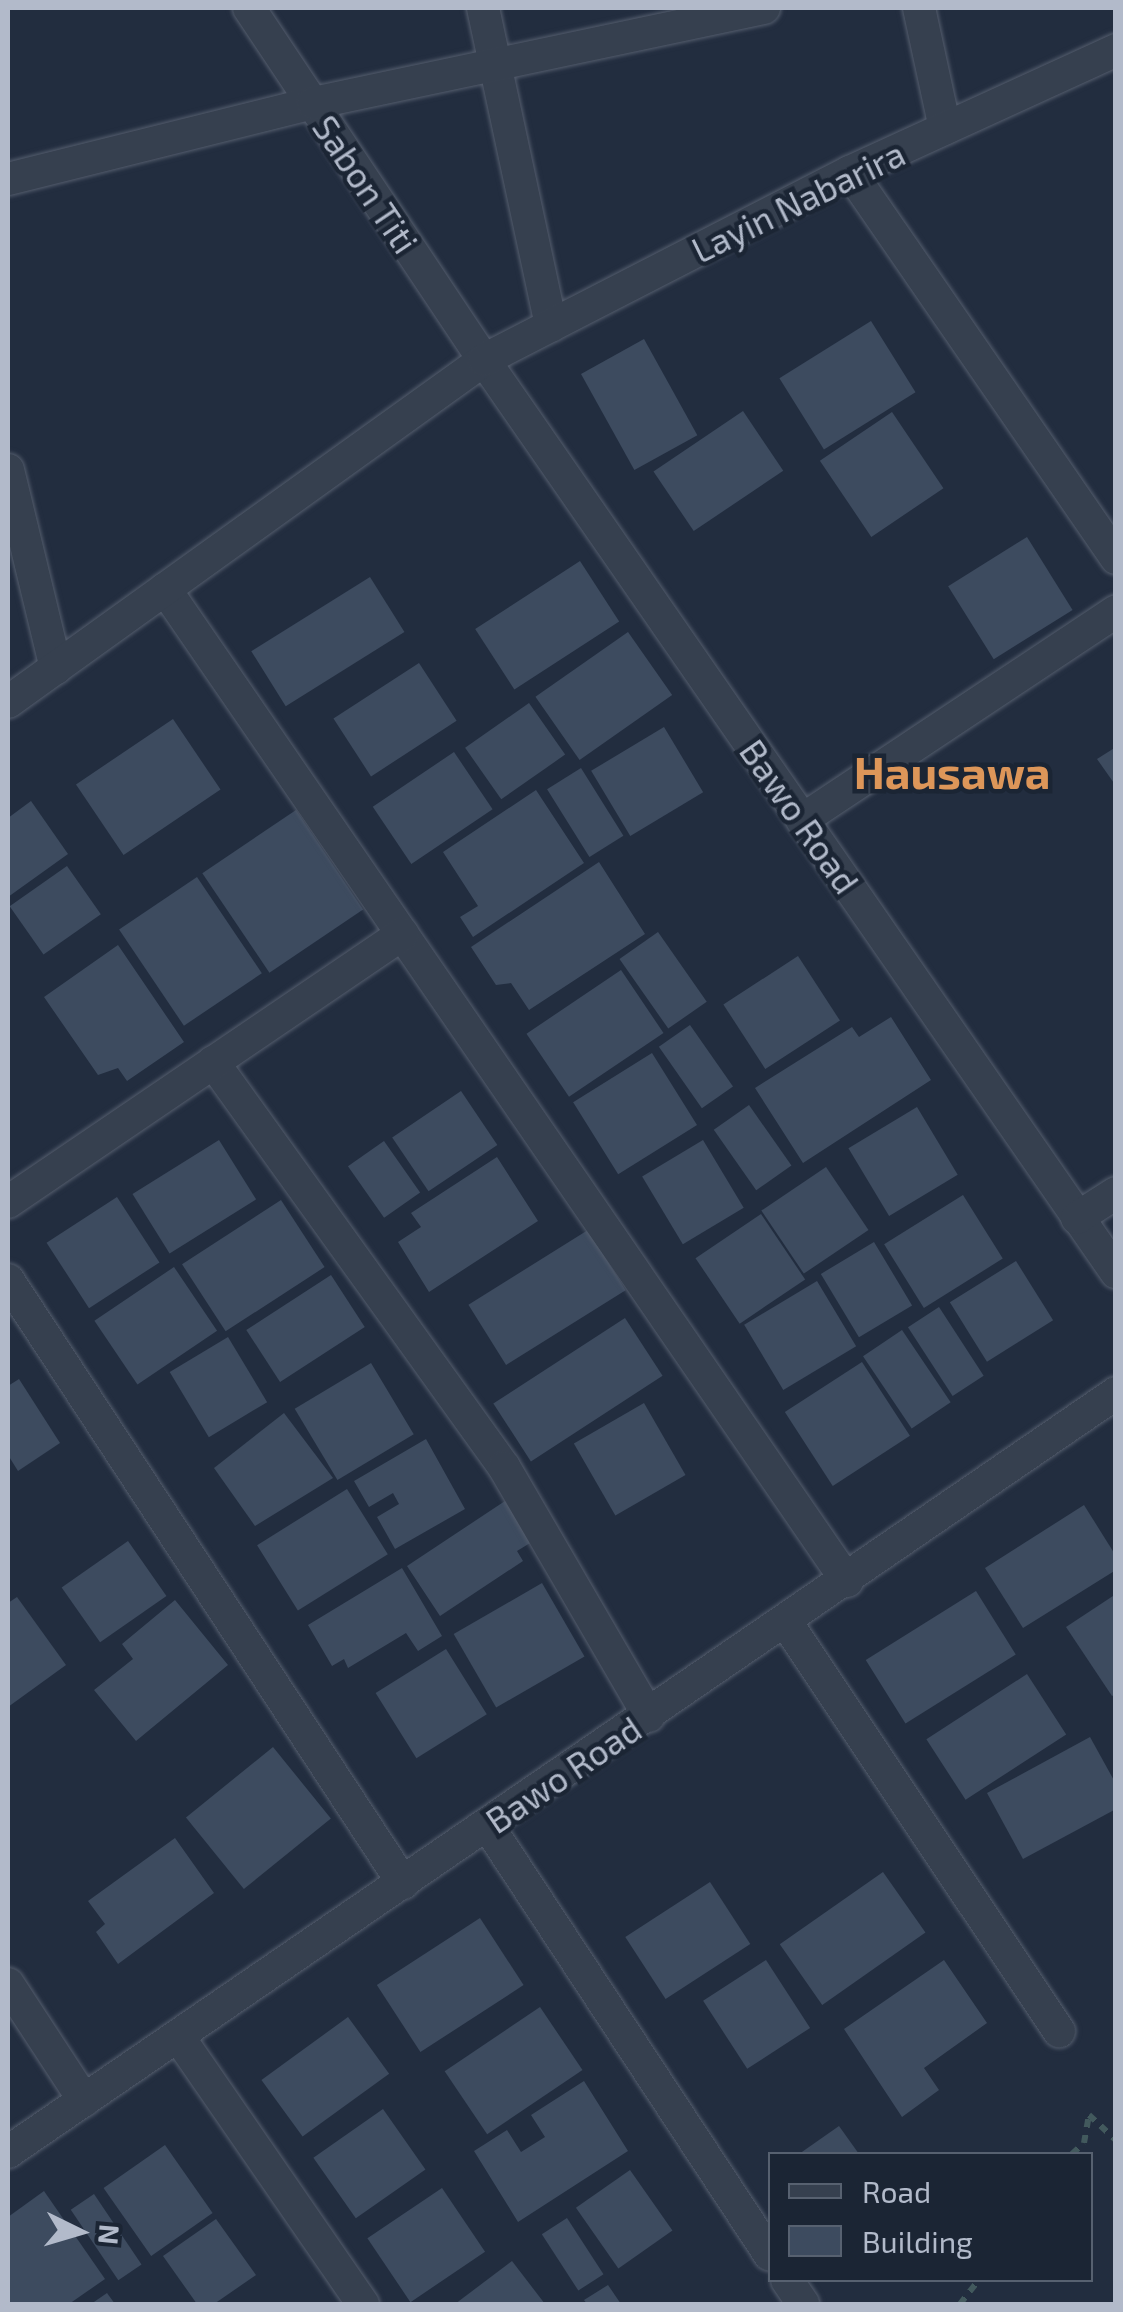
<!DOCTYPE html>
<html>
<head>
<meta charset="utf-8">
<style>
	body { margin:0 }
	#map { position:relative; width:1123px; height:2312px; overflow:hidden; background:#222d3f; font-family:"Exo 2",sans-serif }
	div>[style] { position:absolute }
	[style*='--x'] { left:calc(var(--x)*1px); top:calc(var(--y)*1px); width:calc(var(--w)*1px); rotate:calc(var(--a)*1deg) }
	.building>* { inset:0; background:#3d4b5f; transform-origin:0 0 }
	.path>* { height:6px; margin-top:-3px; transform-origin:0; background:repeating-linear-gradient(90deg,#42595d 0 8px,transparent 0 16px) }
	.roads { filter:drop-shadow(0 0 2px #545d6d) drop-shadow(0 0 2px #545d6d) }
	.minor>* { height:32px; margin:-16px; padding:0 16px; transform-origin:16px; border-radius:16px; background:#36404f }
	span { translate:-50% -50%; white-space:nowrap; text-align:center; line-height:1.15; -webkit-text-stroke:9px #1b2534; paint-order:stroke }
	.street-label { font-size:35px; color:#b2baca }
	.district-label { font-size:45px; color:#dd9659; font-weight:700 }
	.frame { position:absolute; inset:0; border:10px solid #b2baca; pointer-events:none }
	.legend { position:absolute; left:768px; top:2152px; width:325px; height:130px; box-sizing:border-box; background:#1b2534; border:2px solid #576170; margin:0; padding:12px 18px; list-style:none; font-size:30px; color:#b2baca }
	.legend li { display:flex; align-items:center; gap:20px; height:50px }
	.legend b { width:50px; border:2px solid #576170 }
	.north { position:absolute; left:30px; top:2182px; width:100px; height:100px; -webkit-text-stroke:8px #1b2534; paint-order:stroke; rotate:95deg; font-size:28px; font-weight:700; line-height:40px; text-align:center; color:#b2baca }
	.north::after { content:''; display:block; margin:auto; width:35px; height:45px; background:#b2baca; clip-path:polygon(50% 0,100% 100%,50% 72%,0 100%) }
</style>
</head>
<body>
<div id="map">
	<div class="building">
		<i style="left:871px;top:321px;width:84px;height:108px;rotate:58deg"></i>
		<i style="left:644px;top:339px;width:110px;height:72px;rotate:61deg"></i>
		<i style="left:743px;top:411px;width:72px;height:108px;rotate:56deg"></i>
		<i style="left:892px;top:412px;width:92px;height:87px;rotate:56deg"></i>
		<i style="left:1027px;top:537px;width:86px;height:93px;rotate:58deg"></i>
		<i style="left:580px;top:561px;width:72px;height:125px;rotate:57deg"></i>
		<i style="left:370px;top:577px;width:65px;height:140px;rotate:58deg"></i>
		<i style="left:628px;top:632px;width:77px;height:113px;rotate:55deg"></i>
		<i style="left:419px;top:663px;width:69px;height:102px;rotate:57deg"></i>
		<i style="left:529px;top:703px;width:63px;height:78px;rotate:55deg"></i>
		<i style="left:173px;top:719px;width:85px;height:117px;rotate:56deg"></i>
		<i style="left:664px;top:727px;width:76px;height:85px;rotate:59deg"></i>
		<i style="clip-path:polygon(1116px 747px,1116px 786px,1097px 759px)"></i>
		<i style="left:454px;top:752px;width:69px;height:98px;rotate:56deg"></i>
		<i style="left:581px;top:768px;width:80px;height:40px;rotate:58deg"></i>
		<i style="clip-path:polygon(536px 790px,584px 863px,473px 937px,460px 917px,478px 906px,443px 852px)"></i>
		<i style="clip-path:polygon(31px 801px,68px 854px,8px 897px,8px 818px)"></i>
		<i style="left:296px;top:810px;width:120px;height:113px;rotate:56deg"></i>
		<i style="clip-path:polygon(599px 862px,645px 934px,529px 1010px,511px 983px,496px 985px,471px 947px)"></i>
		<i style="left:67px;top:866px;width:59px;height:70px;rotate:55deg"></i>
		<i style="left:197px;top:877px;width:116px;height:94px;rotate:56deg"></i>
		<i style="left:658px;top:932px;width:85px;height:47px;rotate:55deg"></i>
		<i style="clip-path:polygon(118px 945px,184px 1042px,127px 1081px,118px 1068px,98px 1075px,44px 997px)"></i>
		<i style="left:798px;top:956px;width:77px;height:89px;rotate:57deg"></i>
		<i style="left:621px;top:970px;width:76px;height:114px;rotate:56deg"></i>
		<i style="clip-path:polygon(891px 1017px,931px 1080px,803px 1163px,755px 1088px,852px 1027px,859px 1037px)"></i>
		<i style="left:690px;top:1025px;width:75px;height:38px;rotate:55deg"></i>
		<i style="left:652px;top:1053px;width:85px;height:93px;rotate:58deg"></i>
		<i style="left:461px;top:1091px;width:65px;height:83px;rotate:56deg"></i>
		<i style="left:749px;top:1105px;width:74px;height:43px;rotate:55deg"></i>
		<i style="left:917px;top:1107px;width:79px;height:80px;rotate:59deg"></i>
		<i style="left:219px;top:1140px;width:70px;height:102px;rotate:58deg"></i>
		<i style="left:703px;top:1140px;width:79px;height:71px;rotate:59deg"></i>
		<i style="left:384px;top:1141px;width:63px;height:44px;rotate:55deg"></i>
		<i style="clip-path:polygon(497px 1157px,538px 1221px,429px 1292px,398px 1242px,421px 1227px,411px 1213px)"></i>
		<i style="left:826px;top:1167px;width:76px;height:78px;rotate:56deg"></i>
		<i style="left:963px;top:1195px;width:75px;height:93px;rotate:58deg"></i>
		<i style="left:117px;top:1197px;width:78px;height:84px;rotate:57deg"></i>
		<i style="left:281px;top:1200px;width:80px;height:118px;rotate:57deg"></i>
		<i style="left:761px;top:1214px;width:79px;height:79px;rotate:56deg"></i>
		<i style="left:588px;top:1230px;width:71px;height:141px;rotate:58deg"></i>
		<i style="left:874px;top:1242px;width:74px;height:62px;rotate:59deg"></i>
		<i style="left:1016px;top:1261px;width:70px;height:78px;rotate:58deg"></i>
		<i style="left:174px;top:1267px;width:77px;height:96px;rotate:56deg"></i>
		<i style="left:331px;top:1275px;width:62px;height:101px;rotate:57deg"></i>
		<i style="left:817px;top:1281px;width:76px;height:85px;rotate:59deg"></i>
		<i style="left:939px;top:1307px;width:82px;height:37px;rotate:57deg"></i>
		<i style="left:625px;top:1318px;width:69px;height:157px;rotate:57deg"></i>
		<i style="left:902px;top:1330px;width:87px;height:47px;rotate:56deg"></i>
		<i style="left:228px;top:1337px;width:76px;height:68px;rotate:59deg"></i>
		<i style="left:862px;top:1362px;width:88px;height:92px;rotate:57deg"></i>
		<i style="left:371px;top:1363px;width:83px;height:89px;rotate:59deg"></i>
		<i style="clip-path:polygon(19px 1379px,60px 1443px,18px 1471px,8px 1455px,8px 1386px)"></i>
		<i style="left:644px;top:1403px;width:83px;height:81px;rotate:60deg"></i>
		<i style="clip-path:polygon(284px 1413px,333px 1478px,255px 1526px,214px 1468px)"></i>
		<i style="clip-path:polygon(426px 1439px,465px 1509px,395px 1549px,377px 1517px,399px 1504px,393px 1493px,369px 1507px,354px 1481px)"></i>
		<i style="left:347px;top:1489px;width:77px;height:106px;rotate:58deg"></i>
		<i style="clip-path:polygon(508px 1499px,535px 1540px,517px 1551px,523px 1561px,440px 1616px,407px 1566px)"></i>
		<i style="clip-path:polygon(1084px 1505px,1116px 1556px,1116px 1570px,1023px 1628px,985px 1568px)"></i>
		<i style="left:128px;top:1541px;width:67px;height:81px;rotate:55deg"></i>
		<i style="clip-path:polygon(402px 1568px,442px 1636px,418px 1651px,406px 1633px,348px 1668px,344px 1659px,332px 1666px,308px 1625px)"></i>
		<i style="left:542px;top:1583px;width:85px;height:102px;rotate:60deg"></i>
		<i style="left:976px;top:1591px;width:75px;height:130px;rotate:58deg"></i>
		<i style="clip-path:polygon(1116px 1594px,1116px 1694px,1112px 1696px,1066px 1627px)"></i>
		<i style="clip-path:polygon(17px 1597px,66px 1665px,8px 1707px,8px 1603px)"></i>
		<i style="clip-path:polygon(175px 1600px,228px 1665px,136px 1741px,94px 1690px,133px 1659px,122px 1644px)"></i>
		<i style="left:446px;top:1649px;width:77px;height:83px;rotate:58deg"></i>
		<i style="left:1027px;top:1674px;width:72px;height:120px;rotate:57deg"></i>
		<i style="clip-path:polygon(1090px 1737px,1116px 1784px,1116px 1809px,1023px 1859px,987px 1793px)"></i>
		<i style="left:273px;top:1747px;width:92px;height:112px;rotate:51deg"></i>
		<i style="clip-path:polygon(175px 1838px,214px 1893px,118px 1964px,96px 1932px,105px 1924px,88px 1901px)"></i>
		<i style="left:883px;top:1872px;width:74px;height:126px;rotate:55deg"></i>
		<i style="left:710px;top:1882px;width:74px;height:101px;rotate:57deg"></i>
		<i style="left:480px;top:1918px;width:80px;height:123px;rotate:57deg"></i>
		<i style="left:766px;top:1960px;width:81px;height:75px;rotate:57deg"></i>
		<i style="clip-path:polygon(944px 1960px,987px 2023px,924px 2068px,939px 2090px,902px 2117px,844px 2029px)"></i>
		<i style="left:540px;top:2007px;width:76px;height:115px;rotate:56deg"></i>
		<i style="left:348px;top:2017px;width:70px;height:107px;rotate:54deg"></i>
		<i style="clip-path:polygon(584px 2081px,628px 2151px,518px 2222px,474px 2151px,507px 2130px,521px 2152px,545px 2137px,531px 2115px)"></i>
		<i style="left:383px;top:2109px;width:74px;height:85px;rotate:55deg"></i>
		<i style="clip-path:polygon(839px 2126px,859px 2154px,799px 2154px)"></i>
		<i style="left:165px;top:2145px;width:83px;height:75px;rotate:55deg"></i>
		<i style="left:630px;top:2170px;width:74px;height:66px;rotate:55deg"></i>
		<i style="left:442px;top:2188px;width:77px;height:90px;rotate:56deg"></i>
		<i style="clip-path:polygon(44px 2191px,105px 2279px,69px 2304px,8px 2304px,8px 2217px)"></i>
		<i style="left:94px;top:2194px;width:85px;height:28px;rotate:56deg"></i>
		<i style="left:567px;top:2218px;width:67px;height:30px;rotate:57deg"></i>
		<i style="clip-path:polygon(216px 2219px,256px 2275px,214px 2304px,197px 2304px,163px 2256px)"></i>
		<i style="clip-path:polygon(512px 2261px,545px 2304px,455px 2304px)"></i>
		<i style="clip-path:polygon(608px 2285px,621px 2304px,587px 2304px,584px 2300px)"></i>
		<i style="clip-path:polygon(107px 2293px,115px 2304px,91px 2304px)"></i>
	</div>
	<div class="path">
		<i style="--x:1089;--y:2115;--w:37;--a:43"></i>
		<i style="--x:1072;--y:2154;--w:16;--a:-43"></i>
		<i style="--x:1084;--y:2143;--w:28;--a:-80"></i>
		<i style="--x:960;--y:2304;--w:31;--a:-52"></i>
	</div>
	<div class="roads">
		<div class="minor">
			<i style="--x:249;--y:8;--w:423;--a:56.3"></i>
			<i style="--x:484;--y:360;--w:1110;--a:55.28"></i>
			<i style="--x:483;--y:8;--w:325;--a:77.9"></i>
			<i style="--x:919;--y:8;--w:123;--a:77.8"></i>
			<i style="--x:850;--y:172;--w:469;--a:55.4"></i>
			<i style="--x:8;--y:179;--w:314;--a:-14"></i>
			<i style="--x:313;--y:103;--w:461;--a:-11.9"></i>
			<i style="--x:8;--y:470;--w:204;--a:76.4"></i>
			<i style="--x:165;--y:589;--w:1204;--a:55.49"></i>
			<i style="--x:8;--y:702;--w:586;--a:-35.7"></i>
			<i style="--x:484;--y:360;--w:411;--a:-27.2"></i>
			<i style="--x:850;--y:172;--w:293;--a:-24.6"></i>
			<i style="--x:802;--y:820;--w:377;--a:-33.6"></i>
			<i style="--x:213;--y:1062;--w:499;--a:54.3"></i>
			<i style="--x:504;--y:1467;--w:288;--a:59.8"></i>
			<i style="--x:8;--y:1202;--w:477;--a:-34.2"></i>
			<i style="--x:1077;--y:1218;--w:46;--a:-32.7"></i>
			<i style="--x:8;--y:1280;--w:721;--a:56.77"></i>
			<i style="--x:786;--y:1622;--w:492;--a:56.3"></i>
			<i style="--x:488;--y:1826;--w:513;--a:56.68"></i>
			<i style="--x:8;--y:1984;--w:139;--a:56.8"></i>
			<i style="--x:178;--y:2036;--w:326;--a:55.4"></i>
			<i style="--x:8;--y:2152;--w:1343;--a:-34.41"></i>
			<i style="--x:787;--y:2280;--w:29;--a:56"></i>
		</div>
	</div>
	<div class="street-label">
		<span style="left:366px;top:184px;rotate:56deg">Sabon Titi</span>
		<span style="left:798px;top:201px;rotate:-26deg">Layin Nabarira</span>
		<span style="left:800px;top:816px;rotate:55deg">Bawo Road</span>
		<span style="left:563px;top:1774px;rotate:-34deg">Bawo Road</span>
	</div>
	<div class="district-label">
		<span style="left:952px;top:772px">Hausawa</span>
	</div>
	<div class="frame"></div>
	<ul class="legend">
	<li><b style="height:12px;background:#36404f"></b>Road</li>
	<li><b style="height:28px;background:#3d4b5f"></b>Building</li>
	</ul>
	<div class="north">N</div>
</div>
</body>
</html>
